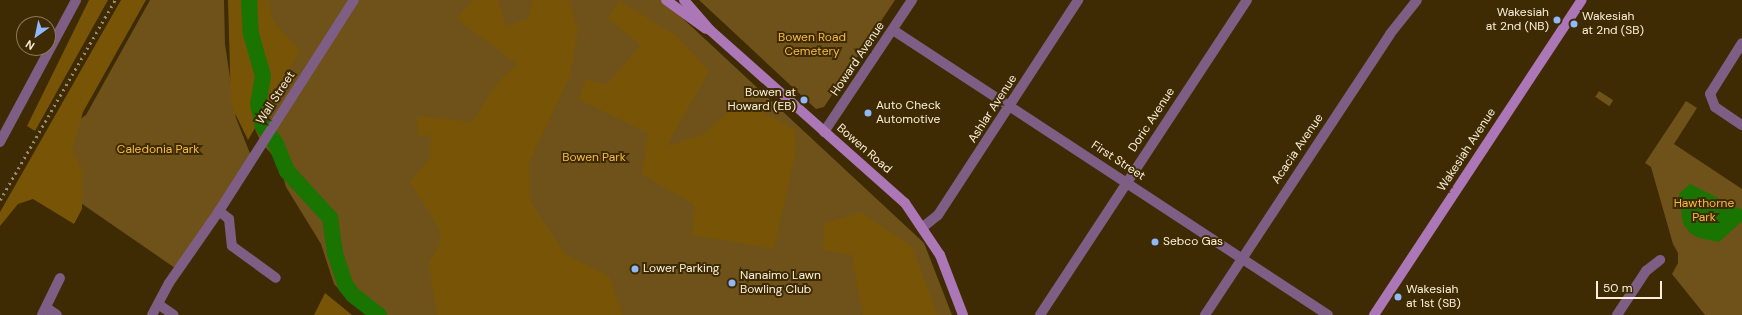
<!DOCTYPE html>
<html>
<head>
<meta charset="utf-8">
<style>
	body { margin:0 }
	#map { position:relative; width:1742px; height:315px; overflow:hidden; background:#3e2b03; font-family:"DM Sans",sans-serif }
	div>[style] { position:absolute }
	[style*='--x'] { left:calc(var(--x)*1px); top:calc(var(--y)*1px); width:calc(var(--w)*1px); rotate:calc(var(--a)*1deg) }
	.green>* { inset:0; background:#6f5219; transform-origin:0 0 }
	.forest>* { inset:0; background:#785506 }
	.water>* { inset:0; background:#197401 }
	.river>* { height:16px; margin:-8px; padding:0 8px; transform-origin:8px; border-radius:8px; background:#197401 }
	.street>* { height:10px; margin:-5px; padding:0 5px; transform-origin:5px; border-radius:5px; background:#7f5e86 }
	.secondary>* { height:10px; margin:-5px; padding:0 5px; transform-origin:5px; border-radius:5px; background:#ac77b6 }
	.rail>* { height:2.5px; margin-top:-1.25px; transform-origin:0; background:repeating-linear-gradient(90deg,#9e8e70 0 2px,transparent 0 6px) }
	.dots>* { width:11px; height:11px; translate:-50% -50%; box-sizing:border-box; border:2px solid #3e2b03; border-radius:50% }
	span { translate:-50% -50%; white-space:nowrap; text-align:center; line-height:1.15; -webkit-text-stroke:4px #3e2b03; paint-order:stroke }
	.poi-label { font-size:12px; color:#fbefda }
	.right { translate:-100% -50%; text-align:right }
	.left { translate:0 -50%; text-align:left }
	.park-label { font-size:12px; color:#f9bb3d }
	.street-label { font-size:12px; color:#fbefda }
	.north { position:absolute; left:16px; top:16px; width:40px; height:40px; box-sizing:border-box; background:#3e2b03; border:1px solid #8a7959; border-radius:50%; rotate:213deg; font-size:11px; font-weight:700; line-height:16px; text-align:center; color:#fbefda }
	.north::after { content:''; display:block; margin:auto; width:14px; height:18px; background:#90b8fd; clip-path:polygon(50% 0,100% 100%,50% 72%,0 100%) }
	.scale { position:absolute; left:1596px; top:281px; width:66px; height:18px; box-sizing:border-box; border:2px solid #fbefda; border-top:0; padding-left:5px; font-size:12px; line-height:14px; white-space:nowrap; color:#fbefda; -webkit-text-stroke:3px #3e2b03; paint-order:stroke }
</style>
</head>
<body>
<div id="map">
	<div class="green">
		<i style="clip-path:polygon(150px 0,224px 0,225px 44px,236px 118px,251px 156px,175px 268px,30px 168px,50px 140px,86px 115px)"></i>
		<i style="clip-path:polygon(237px 0,663px 0,924px 243px,952px 315px,369px 315px,346px 297px,334px 284px,321px 244px,286px 187px,279px 163px,261px 142px,253px 125px)"></i>
		<i style="clip-path:polygon(699px 0,895px 0,824px 107px,816px 109px)"></i>
		<i style="left:1599px;top:91px;width:17px;height:7px;rotate:33deg"></i>
		<i style="clip-path:polygon(1686px 101px,1697px 108px,1674px 144px,1742px 189px,1742px 315px,1705px 315px,1672px 274px,1678px 263px,1678px 253px,1673px 244px,1651px 167px,1645px 163px)"></i>
	</div>
	<div class="forest">
		<i style="clip-path:polygon(89px 0,108px 0,35px 131px,27px 126px)"></i>
		<i style="clip-path:polygon(121px 0,146px 0,83px 112px,72px 150px,82px 168px,82px 209px,74px 224px,33px 199px,18px 204px,0 226px,0 212px)"></i>
		<i style="clip-path:polygon(228px 0,269px 0,273px 21px,300px 51px,248px 140px,231px 105px)"></i>
		<i style="clip-path:polygon(472px 0,498px 0,506px 26px,528px 19px,533px 0,569px 0,578px 29px,570px 76px,529px 162px,530px 201px,565px 254px,609px 276px,623px 315px,437px 315px,429px 262px,439px 246px,441px 232px,410px 182px,430px 158px,431px 135px,417px 136px,417px 116px,472px 122px,496px 84px,517px 64px,457px 19px)"></i>
		<i style="clip-path:polygon(619px 0,676px 36px,709px 71px,666px 147px,704px 134px,740px 100px,795px 130px,796px 150px,774px 249px,693px 235px,694px 205px,642px 174px,648px 133px,578px 99px,586px 79px,606px 85px,641px 45px,608px 19px)"></i>
		<i style="clip-path:polygon(861px 212px,912px 247px,938px 315px,863px 315px,852px 255px,823px 250px,824px 224px)"></i>
		<i style="clip-path:polygon(325px 293px,352px 315px,314px 315px)"></i>
	</div>
	<div class="water">
		<i style="clip-path:polygon(1690px 184px,1742px 210px,1742px 221px,1719px 242px,1699px 238px,1690px 233px,1683px 223px,1679px 194px)"></i>
	</div>
	<div class="river">
		<i style="--x:249;--y:0;--w:34;--a:87"></i>
		<i style="--x:251;--y:34;--w:44;--a:74.1"></i>
		<i style="--x:263;--y:76;--w:27;--a:100"></i>
		<i style="--x:258;--y:103;--w:24;--a:78"></i>
		<i style="--x:263;--y:126;--w:22;--a:54"></i>
		<i style="--x:276;--y:144;--w:29;--a:68"></i>
		<i style="--x:287;--y:171;--w:64;--a:47.5"></i>
		<i style="--x:330;--y:218;--w:35;--a:82"></i>
		<i style="--x:335;--y:253;--w:35;--a:72"></i>
		<i style="--x:346;--y:286;--w:11;--a:52"></i>
		<i style="--x:353;--y:295;--w:33;--a:38"></i>
	</div>
	<div class="street">
		<i style="--x:893;--y:30;--w:520;--a:33.23"></i>
		<i style="--x:1742;--y:43;--w:60;--a:122.1"></i>
		<i style="--x:1710;--y:94;--w:14;--a:69"></i>
		<i style="--x:1715;--y:107;--w:32;--a:34"></i>
		<i style="--x:824;--y:132;--w:159;--a:-56.3"></i>
		<i style="--x:0;--y:142;--w:161;--a:-61.8"></i>
		<i style="--x:219;--y:211;--w:13;--a:39"></i>
		<i style="--x:229;--y:219;--w:27;--a:84"></i>
		<i style="--x:232;--y:246;--w:54;--a:36"></i>
		<i style="--x:923;--y:227;--w:19;--a:-39"></i>
		<i style="--x:938;--y:215;--w:257;--a:-56.9"></i>
		<i style="--x:158;--y:304;--w:19;--a:35"></i>
		<i style="--x:47;--y:308;--w:12;--a:35"></i>
		<i style="--x:42;--y:315;--w:41;--a:-64.1"></i>
		<i style="--x:152;--y:315;--w:36;--a:-62"></i>
		<i style="--x:169;--y:283;--w:88;--a:-55.2"></i>
		<i style="--x:219;--y:211;--w:250;--a:-57.4"></i>
		<i style="--x:1040;--y:315;--w:377;--a:-56.7"></i>
		<i style="--x:1205;--y:315;--w:336;--a:-56.6"></i>
		<i style="--x:1390;--y:34;--w:43;--a:-51.5"></i>
		<i style="--x:1617;--y:315;--w:53;--a:-56.6"></i>
		<i style="--x:1646;--y:271;--w:18;--a:-38"></i>
	</div>
	<div class="secondary">
		<i style="--x:666;--y:0;--w:49;--a:35.9"></i>
		<i style="--x:684;--y:0;--w:40;--a:49"></i>
		<i style="--x:710;--y:30;--w:261;--a:41.6"></i>
		<i style="--x:905;--y:203;--w:63;--a:56.1"></i>
		<i style="--x:940;--y:255;--w:64;--a:69"></i>
		<i style="--x:1374;--y:315;--w:377;--a:-56.6"></i>
	</div>
	<div class="rail">
		<i style="--x:0;--y:200;--w:231;--a:-60.1"></i>
	</div>
	<div class="dots">
		<i style="left:1557px;top:20px;background:#90b8fd"></i>
		<i style="left:1574px;top:24px;background:#90b8fd"></i>
		<i style="left:804px;top:100px;background:#90b8fd"></i>
		<i style="left:868px;top:113px;background:#90b8fd"></i>
		<i style="left:1155px;top:242px;background:#90b8fd"></i>
		<i style="left:635px;top:269px;background:#90b8fd"></i>
		<i style="left:732px;top:283px;background:#90b8fd"></i>
		<i style="left:1398px;top:297px;background:#90b8fd"></i>
	</div>
	<div class="poi-label">
		<span class="right" style="left:1549px;top:20px">Wakesiah<br>at 2nd (NB)</span>
		<span class="left" style="left:1582px;top:24px">Wakesiah<br>at 2nd (SB)</span>
		<span class="right" style="left:796px;top:100px">Bowen at<br>Howard (EB)</span>
		<span class="left" style="left:876px;top:113px">Auto Check<br>Automotive</span>
		<span class="left" style="left:1163px;top:242px">Sebco Gas</span>
		<span class="left" style="left:643px;top:269px">Lower Parking</span>
		<span class="left" style="left:740px;top:283px">Nanaimo Lawn<br>Bowling Club</span>
		<span class="left" style="left:1406px;top:297px">Wakesiah<br>at 1st (SB)</span>
	</div>
	<div class="park-label">
		<span style="left:812px;top:45px">Bowen Road<br>Cemetery</span>
		<span style="left:158px;top:150px">Caledonia Park</span>
		<span style="left:594px;top:158px">Bowen Park</span>
		<span style="left:1704px;top:211px">Hawthorne<br>Park</span>
	</div>
	<div class="street-label">
		<span style="left:858px;top:59px;rotate:-56deg">Howard Avenue</span>
		<span style="left:276px;top:98px;rotate:-57deg">Wall Street</span>
		<span style="left:993px;top:109px;rotate:-57deg">Ashlar Avenue</span>
		<span style="left:1152px;top:120px;rotate:-57deg">Doric Avenue</span>
		<span style="left:864px;top:149px;rotate:41deg">Bowen Road</span>
		<span style="left:1298px;top:149px;rotate:-56deg">Acacia Avenue</span>
		<span style="left:1467px;top:150px;rotate:-57deg">Wakesiah Avenue</span>
		<span style="left:1118px;top:161px;rotate:33deg">First Street</span>
	</div>
	<div class="north">N</div>
	<div class="scale">50 m</div>
</div>
</body>
</html>
